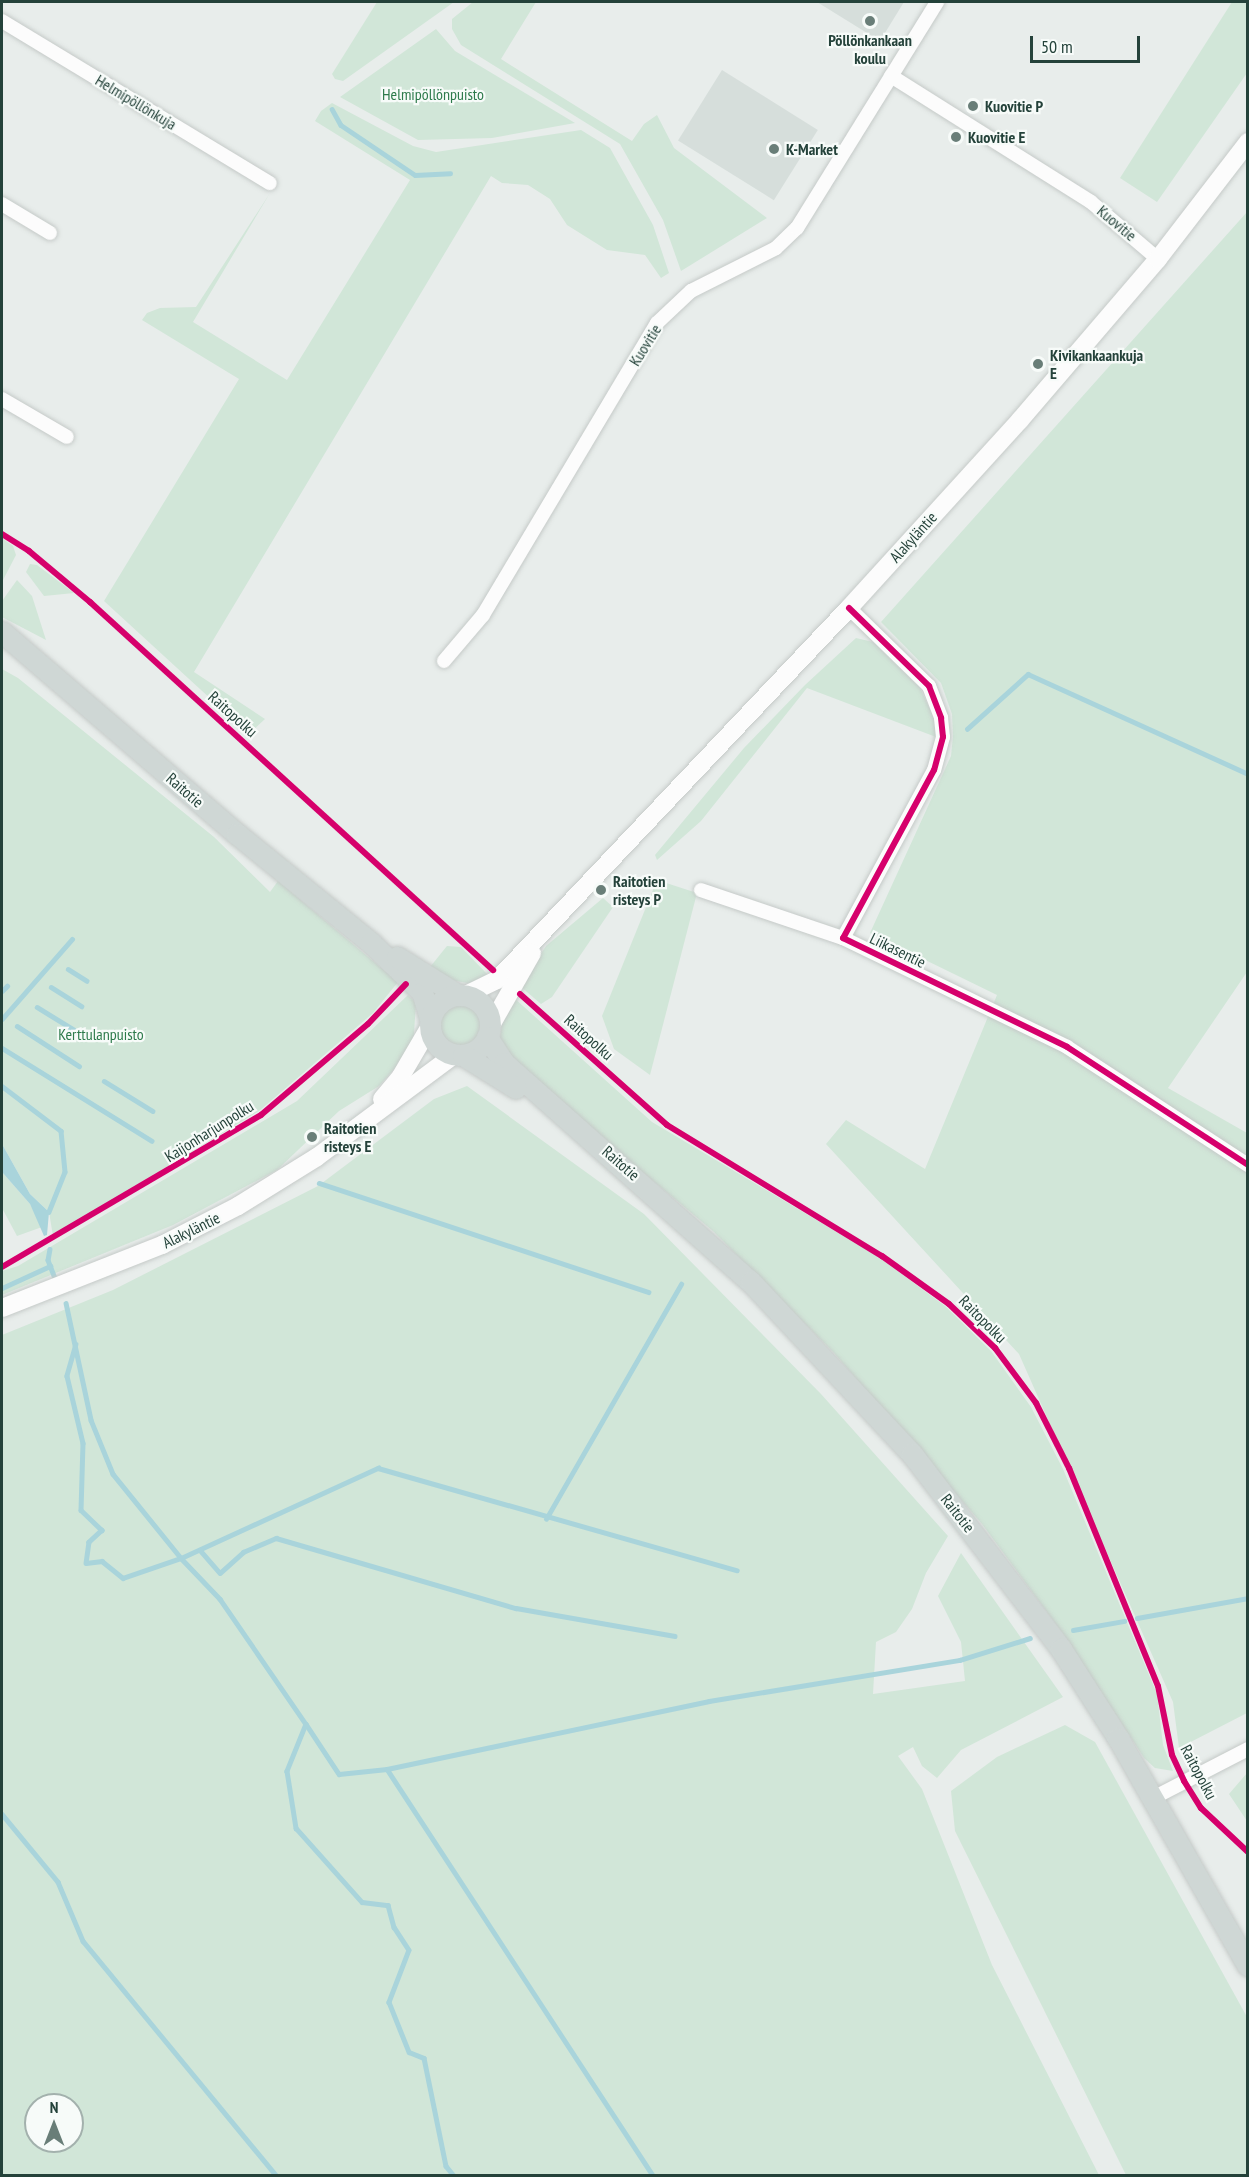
<!DOCTYPE html>
<html>
<head>
<meta charset="utf-8">
<style>
	body { margin:0 }
	#map { position:relative; width:1249px; height:2177px; overflow:hidden; background:#e8edeb; font-family:"PT Sans Narrow",sans-serif }
	div>[style] { position:absolute }
	[style*='--x'] { left:calc(var(--x)*1px); top:calc(var(--y)*1px); width:calc(var(--w)*1px); rotate:calc(var(--a)*1deg) }
	.built>* { inset:0; background:#d6dedb; transform-origin:0 0 }
	.green>* { inset:0; background:#d1e6d8 }
	.round { border-radius:50% }
	.water>* { inset:0; background:#a9d4db }
	.stream>* { height:4.5px; margin:-2.25px; padding:0 2.25px; transform-origin:2.25px; border-radius:2.25px; background:#a9d4db }
	.roads { filter:drop-shadow(0 0 2px #c5cac8) drop-shadow(0 0 2px #c5cac8) }
	.minor>* { height:14px; margin:-7px; padding:0 7px; transform-origin:7px; border-radius:7px; background:#fcfcfc }
	.secondary>* { height:18px; margin:-9px; padding:0 9px; transform-origin:9px; border-radius:9px; background:#fcfcfc }
	.primary>* { height:21px; margin:-10.5px; padding:0 10.5px; transform-origin:10.5px; border-radius:10.5px; background:#cfd7d5 }
	.primary>.ring { margin:-10.5px; padding:0; box-sizing:content-box; background:none; border:21px solid #cfd7d5; border-radius:50% }
	.cycleway>* { height:6px; margin:-3px; padding:0 3px; transform-origin:3px; border-radius:3px; background:#d6006c }
	.dots>* { width:16px; height:16px; translate:-50% -50%; box-sizing:border-box; border:3px solid #f7fbf9; border-radius:50% }
	span { translate:-50% -50%; white-space:nowrap; text-align:center; line-height:1.15; -webkit-text-stroke:4.5px #f7fbf9; paint-order:stroke }
	.poi-label { font-size:16px; color:#24423a; font-weight:700 }
	.left { translate:0 -50%; text-align:left }
	.park-label { font-size:16px; color:#2d7a4b }
	.street-label { font-size:16px; color:#24423a }
	.frame { position:absolute; inset:0; border:3px solid #24423a; pointer-events:none }
	.north { position:absolute; left:24px; top:2093px; width:60px; height:60px; box-sizing:border-box; background:#f7fbf9; border:2px solid #a3b1ad; border-radius:50%; rotate:0deg; font-size:16px; font-weight:700; line-height:24px; text-align:center; color:#24423a }
	.north::after { content:''; display:block; margin:auto; width:21px; height:27px; background:#697e78; clip-path:polygon(50% 0,100% 100%,50% 72%,0 100%) }
	.scale { position:absolute; left:1030px; top:36px; width:110px; height:27px; box-sizing:border-box; border:3px solid #24423a; border-top:0; padding-left:8px; font-size:18px; line-height:21px; white-space:nowrap; color:#24423a; -webkit-text-stroke:4px #f7fbf9; paint-order:stroke }
</style>
</head>
<body>
<div id="map">
	<div class="built">
		<i style="clip-path:polygon(817px 2px,904px 2px,880px 41px)"></i>
		<i style="left:722px;top:70px;width:113px;height:83px;rotate:32deg"></i>
	</div>
	<div class="green">
		<i style="clip-path:polygon(377px 2px,454px 2px,343px 81px,335px 79px,332px 74px)"></i>
		<i style="clip-path:polygon(473px 2px,536px 2px,501px 59px,632px 141px,644px 124px,657px 115px,674px 148px,767px 218px,681px 271px,663px 220px,620px 144px,461px 45px,452px 29px,452px 19px)"></i>
		<i style="clip-path:polygon(1232px 2px,1247px 2px,1247px 73px,1157px 202px,1120px 178px)"></i>
		<i style="clip-path:polygon(436px 29px,455px 51px,575px 123px,492px 138px,418px 140px,340px 97px)"></i>
		<i style="clip-path:polygon(332px 103px,413px 146px,436px 152px,581px 130px,610px 148px,653px 225px,669px 273px,661px 278px,645px 255px,607px 250px,567px 225px,550px 199px,528px 185px,502px 183px,491px 176px,194px 672px,265px 719px,249px 734px,104px 601px,239px 379px,142px 320px,147px 313px,160px 308px,196px 307px,270px 193px,193px 322px,287px 380px,410px 180px,315px 121px,321px 111px)"></i>
		<i style="clip-path:polygon(1247px 212px,1247px 972px,1168px 1088px,1247px 1133px,1247px 1713px,1179px 1748px,1173px 1702px,1019px 1354px,826px 1144px,846px 1120px,925px 1169px,997px 995px,870px 933px,951px 756px,953px 736px,952px 714px,941px 683px,881px 622px)"></i>
		<i style="clip-path:polygon(2px 538px,13px 546px,16px 555px,2px 582px)"></i>
		<i style="clip-path:polygon(30px 564px,37px 565px,74px 593px,44px 596px,26px 572px)"></i>
		<i style="clip-path:polygon(17px 580px,32px 596px,46px 640px,2px 617px,2px 601px)"></i>
		<i style="clip-path:polygon(856px 638px,873px 642px,920px 688px,934px 718px,936px 737px,807px 688px,701px 821px,657px 860px,655px 855px,744px 748px,805px 685px)"></i>
		<i style="clip-path:polygon(2px 669px,18px 678px,214px 837px,270px 892px,278px 881px,398px 982px,373px 1013px,259px 1111px,53px 1236px,49px 1212px,30px 1194px,2px 1144px)"></i>
		<i style="clip-path:polygon(657px 880px,697px 893px,650px 1075px,614px 1049px,602px 1016px)"></i>
		<i style="clip-path:polygon(603px 898px,613px 907px,552px 997px,541px 1004px,520px 986px,546px 946px)"></i>
		<i style="clip-path:polygon(447px 946px,461px 947px,488px 975px,473px 984px,456px 981px,430px 967px)"></i>
		<i style="clip-path:polygon(408px 995px,416px 1003px,413px 1048px,379px 1086px,339px 1111px,277px 1170px,173px 1225px,2px 1295px,2px 1271px,18px 1266px,297px 1101px)"></i>
		<i style="clip-path:polygon(513px 997px,652px 1122px,880px 1258px,945px 1306px,991px 1351px,1031px 1407px,1063px 1469px,1157px 1694px,1163px 1745px,1173px 1771px,1155px 1768px,1144px 1758px,1069px 1642px,982px 1524px,834px 1353px,713px 1231px,518px 1068px,499px 1044px,503px 1018px)"></i>
		<i class="round" style="left:440px;top:1003px;width:42px;height:42px"></i>
		<i style="clip-path:polygon(evenodd,467px 1086px,644px 1214px,821px 1394px,948px 1536px,926px 1573px,912px 1609px,896px 1632px,876px 1642px,873px 1694px,965px 1681px,961px 1642px,938px 1596px,961px 1553px,1063px 1697px,961px 1750px,937px 1778px,922px 1766px,913px 1747px,898px 1756px,922px 1789px,992px 1965px,1099px 2175px,2px 2175px,2px 1335px,113px 1290px,318px 1186px,434px 1099px,467px 1086px,36px 2105px,72px 2105px,72px 2141px,36px 2141px,36px 2105px)"></i>
		<i style="clip-path:polygon(2px 1172px,30px 1204px,42px 1227px,17px 1236px,2px 1208px)"></i>
		<i style="clip-path:polygon(1065px 1725px,1095px 1742px,1247px 2017px,1247px 2175px,1126px 2175px,955px 1831px,951px 1791px,997px 1757px)"></i>
		<i style="clip-path:polygon(1247px 1773px,1247px 1821px,1229px 1794px)"></i>
	</div>
	<div class="water">
		<i style="clip-path:polygon(2px 1144px,30px 1194px,49px 1212px,47px 1235px,44px 1236px,30px 1204px,2px 1172px)"></i>
	</div>
	<div class="stream">
		<i style="--x:332;--y:109;--w:18;--a:61"></i>
		<i style="--x:341;--y:125;--w:89;--a:34"></i>
		<i style="--x:415;--y:175;--w:35;--a:-3"></i>
		<i style="--x:967;--y:729;--w:82;--a:-42"></i>
		<i style="--x:1028;--y:674;--w:242;--a:24.4"></i>
		<i style="--x:68;--y:969;--w:22;--a:32"></i>
		<i style="--x:51;--y:987;--w:36;--a:32"></i>
		<i style="--x:2;--y:991;--w:7;--a:-45"></i>
		<i style="--x:37;--y:1007;--w:52;--a:31.5"></i>
		<i style="--x:2;--y:1019;--w:106;--a:-48.8"></i>
		<i style="--x:17;--y:1026;--w:74;--a:32.8"></i>
		<i style="--x:2;--y:1048;--w:176;--a:31.8"></i>
		<i style="--x:104;--y:1081;--w:57;--a:31.5"></i>
		<i style="--x:2;--y:1086;--w:74;--a:37.3"></i>
		<i style="--x:61;--y:1131;--w:41;--a:84.4"></i>
		<i style="--x:65;--y:1172;--w:43;--a:111.8"></i>
		<i style="--x:319;--y:1183;--w:347;--a:18.3"></i>
		<i style="--x:50;--y:1249;--w:11;--a:100"></i>
		<i style="--x:48;--y:1260;--w:17;--a:69"></i>
		<i style="--x:2;--y:1288;--w:53;--a:-24.6"></i>
		<i style="--x:66;--y:1303;--w:120;--a:77.9"></i>
		<i style="--x:91;--y:1420;--w:58;--a:67.8"></i>
		<i style="--x:113;--y:1474;--w:108;--a:51"></i>
		<i style="--x:181;--y:1558;--w:57;--a:46.4"></i>
		<i style="--x:220;--y:1599;--w:152;--a:55.5"></i>
		<i style="--x:306;--y:1724;--w:51;--a:112"></i>
		<i style="--x:287;--y:1771;--w:58;--a:81"></i>
		<i style="--x:296;--y:1828;--w:99;--a:48.3"></i>
		<i style="--x:362;--y:1902;--w:26;--a:7"></i>
		<i style="--x:388;--y:1905;--w:23;--a:75"></i>
		<i style="--x:394;--y:1927;--w:27;--a:57"></i>
		<i style="--x:409;--y:1950;--w:56;--a:111"></i>
		<i style="--x:389;--y:2002;--w:54;--a:68.2"></i>
		<i style="--x:409;--y:2052;--w:16;--a:22"></i>
		<i style="--x:424;--y:2058;--w:110;--a:78.5"></i>
		<i style="--x:446;--y:2166;--w:13;--a:51"></i>
		<i style="--x:76;--y:1344;--w:33;--a:106"></i>
		<i style="--x:67;--y:1376;--w:69;--a:76.6"></i>
		<i style="--x:83;--y:1443;--w:67;--a:91.7"></i>
		<i style="--x:81;--y:1510;--w:29;--a:44"></i>
		<i style="--x:102;--y:1530;--w:18;--a:137"></i>
		<i style="--x:89;--y:1542;--w:21;--a:98"></i>
		<i style="--x:86;--y:1563;--w:16;--a:-7"></i>
		<i style="--x:102;--y:1561;--w:27;--a:39"></i>
		<i style="--x:123;--y:1578;--w:61;--a:-19"></i>
		<i style="--x:181;--y:1558;--w:217;--a:-24.6"></i>
		<i style="--x:378;--y:1468;--w:373;--a:15.9"></i>
		<i style="--x:546;--y:1519;--w:271;--a:-60.1"></i>
		<i style="--x:200;--y:1550;--w:30;--a:49"></i>
		<i style="--x:220;--y:1573;--w:31;--a:-42"></i>
		<i style="--x:243;--y:1552;--w:36;--a:-23"></i>
		<i style="--x:276;--y:1538;--w:250;--a:16.3"></i>
		<i style="--x:516;--y:1608;--w:161;--a:10"></i>
		<i style="--x:1137;--y:1618;--w:113;--a:-10.2"></i>
		<i style="--x:1073;--y:1630;--w:52;--a:-10"></i>
		<i style="--x:306;--y:1724;--w:60;--a:56.6"></i>
		<i style="--x:339;--y:1774;--w:48;--a:-5.9"></i>
		<i style="--x:387;--y:1769;--w:486;--a:56.8"></i>
		<i style="--x:387;--y:1769;--w:329;--a:-11.9"></i>
		<i style="--x:709;--y:1701;--w:254;--a:-9.3"></i>
		<i style="--x:960;--y:1660;--w:73;--a:-17.4"></i>
		<i style="--x:2;--y:1814;--w:88;--a:50.5"></i>
		<i style="--x:58;--y:1882;--w:64;--a:67"></i>
		<i style="--x:83;--y:1941;--w:305;--a:50.5"></i>
	</div>
	<div class="roads">
		<div class="minor">
			<i style="--x:2;--y:21;--w:313;--a:31.2"></i>
			<i style="--x:891;--y:76;--w:236;--a:32.2"></i>
			<i style="--x:1091;--y:202;--w:88;--a:40.4"></i>
			<i style="--x:2;--y:204;--w:56;--a:31.1"></i>
			<i style="--x:2;--y:399;--w:75;--a:30.3"></i>
			<i style="--x:849;--y:608;--w:112;--a:44.3"></i>
			<i style="--x:929;--y:686;--w:34;--a:69"></i>
			<i style="--x:941;--y:718;--w:19;--a:84"></i>
			<i style="--x:943;--y:737;--w:34;--a:105"></i>
			<i style="--x:934;--y:770;--w:191;--a:118.4"></i>
			<i style="--x:843;--y:938;--w:249;--a:25.9"></i>
			<i style="--x:1067;--y:1047;--w:216;--a:33.1"></i>
			<i style="--x:444;--y:661;--w:60;--a:-49.7"></i>
			<i style="--x:483;--y:615;--w:340;--a:-59.2"></i>
			<i style="--x:657;--y:323;--w:47;--a:-43.3"></i>
			<i style="--x:691;--y:291;--w:95;--a:-26.8"></i>
			<i style="--x:776;--y:248;--w:29;--a:-44"></i>
			<i style="--x:797;--y:228;--w:266;--a:-58.2"></i>
			<i style="--x:701;--y:890;--w:150;--a:18.7"></i>
			<i style="--x:1153;--y:1798;--w:107;--a:-27.3"></i>
		</div>
		<div class="secondary">
			<i style="--x:466;--y:995;--w:34;--a:-26"></i>
			<i style="--x:497;--y:980;--w:512;--a:-46.58"></i>
			<i style="--x:849;--y:608;--w:254;--a:-47.7"></i>
			<i style="--x:1020;--y:420;--w:212;--a:-49.4"></i>
			<i style="--x:1158;--y:259;--w:148;--a:-52.4"></i>
			<i style="--x:490;--y:1027;--w:85;--a:-60.4"></i>
			<i style="--x:382;--y:1099;--w:30;--a:-50"></i>
			<i style="--x:401;--y:1076;--w:56;--a:-59.7"></i>
			<i style="--x:2;--y:1308;--w:172;--a:-21.5"></i>
			<i style="--x:162;--y:1245;--w:85;--a:-27.2"></i>
			<i style="--x:238;--y:1206;--w:93;--a:-31.8"></i>
			<i style="--x:317;--y:1157;--w:171;--a:-36.7"></i>
		</div>
		<div class="primary">
			<i style="--x:2;--y:632;--w:310;--a:40.7"></i>
			<i style="--x:237;--y:834;--w:173;--a:39.1"></i>
			<i style="--x:371;--y:943;--w:71;--a:43.9"></i>
			<i style="--x:422;--y:992;--w:27;--a:73"></i>
			<i style="--x:397;--y:957;--w:72;--a:31.9"></i>
			<i class="ring" style="left:430px;top:995px;width:39px;height:39px"></i>
			<i style="--x:487;--y:1037;--w:31;--a:57"></i>
			<i style="--x:504;--y:1063;--w:330;--a:41.6"></i>
			<i style="--x:751;--y:1282;--w:236;--a:46.9"></i>
			<i style="--x:912;--y:1454;--w:245;--a:52.6"></i>
			<i style="--x:1061;--y:1649;--w:106;--a:57.4"></i>
			<i style="--x:1118;--y:1738;--w:262;--a:60.3"></i>
			<i style="--x:463;--y:1055;--w:62;--a:31.9"></i>
		</div>
	</div>
	<div class="cycleway">
		<i style="--x:2;--y:534;--w:32;--a:32"></i>
		<i style="--x:29;--y:551;--w:80;--a:39.9"></i>
		<i style="--x:90;--y:602;--w:546;--a:42.4"></i>
		<i style="--x:849;--y:608;--w:112;--a:44.3"></i>
		<i style="--x:929;--y:686;--w:34;--a:69"></i>
		<i style="--x:941;--y:718;--w:19;--a:84"></i>
		<i style="--x:943;--y:737;--w:34;--a:105"></i>
		<i style="--x:934;--y:770;--w:191;--a:118.4"></i>
		<i style="--x:843;--y:938;--w:249;--a:25.9"></i>
		<i style="--x:1067;--y:1047;--w:216;--a:33.1"></i>
		<i style="--x:520;--y:994;--w:197;--a:41.7"></i>
		<i style="--x:667;--y:1125;--w:252;--a:31.4"></i>
		<i style="--x:882;--y:1256;--w:82;--a:35.6"></i>
		<i style="--x:949;--y:1304;--w:64;--a:43.7"></i>
		<i style="--x:995;--y:1348;--w:69;--a:53.3"></i>
		<i style="--x:1036;--y:1403;--w:73;--a:63.1"></i>
		<i style="--x:1069;--y:1468;--w:235;--a:67.8"></i>
		<i style="--x:1158;--y:1686;--w:70;--a:78.5"></i>
		<i style="--x:1172;--y:1755;--w:29;--a:65"></i>
		<i style="--x:1184;--y:1781;--w:32;--a:58"></i>
		<i style="--x:1201;--y:1808;--w:64;--a:43.1"></i>
		<i style="--x:2;--y:1267;--w:300;--a:-30.4"></i>
		<i style="--x:261;--y:1115;--w:140;--a:-40.4"></i>
		<i style="--x:368;--y:1024;--w:55;--a:-46.5"></i>
	</div>
	<div class="dots">
		<i style="left:870px;top:21px;background:#697e78"></i>
		<i style="left:973px;top:106px;background:#697e78"></i>
		<i style="left:956px;top:137px;background:#697e78"></i>
		<i style="left:774px;top:149px;background:#697e78"></i>
		<i style="left:1038px;top:364px;background:#697e78"></i>
		<i style="left:601px;top:890px;background:#697e78"></i>
		<i style="left:312px;top:1137px;background:#697e78"></i>
	</div>
	<div class="poi-label">
		<span style="left:870px;top:49px">Pöllönkankaan<br>koulu</span>
		<span class="left" style="left:985px;top:106px">Kuovitie P</span>
		<span class="left" style="left:968px;top:137px">Kuovitie E</span>
		<span class="left" style="left:786px;top:149px">K-Market</span>
		<span class="left" style="left:1050px;top:364px">Kivikankaankuja<br>E</span>
		<span class="left" style="left:613px;top:890px">Raitotien<br>risteys P</span>
		<span class="left" style="left:324px;top:1137px">Raitotien<br>risteys E</span>
	</div>
	<div class="park-label">
		<span style="left:433px;top:94px">Helmipöllönpuisto</span>
		<span style="left:101px;top:1034px">Kerttulanpuisto</span>
	</div>
	<div class="street-label">
		<span style="left:136px;top:102px;rotate:31deg">Helmipöllönkuja</span>
		<span style="left:1117px;top:223px;rotate:40deg">Kuovitie</span>
		<span style="left:645px;top:345px;rotate:-58deg">Kuovitie</span>
		<span style="left:913px;top:537px;rotate:-48deg">Alakyläntie</span>
		<span style="left:233px;top:714px;rotate:42deg">Raitopolku</span>
		<span style="left:185px;top:790px;rotate:41deg">Raitotie</span>
		<span style="left:898px;top:950px;rotate:26deg">Liikasentie</span>
		<span style="left:589px;top:1037px;rotate:42deg">Raitopolku</span>
		<span style="left:209px;top:1131px;rotate:-32deg">Kaijonharjunpolku</span>
		<span style="left:621px;top:1163px;rotate:41deg">Raitotie</span>
		<span style="left:191px;top:1230px;rotate:-26deg">Alakyläntie</span>
		<span style="left:983px;top:1319px;rotate:45deg">Raitopolku</span>
		<span style="left:958px;top:1513px;rotate:52deg">Raitotie</span>
		<span style="left:1199px;top:1772px;rotate:62deg">Raitopolku</span>
	</div>
	<div class="frame"></div>
	<div class="north">N</div>
	<div class="scale">50 m</div>
</div>
</body>
</html>
